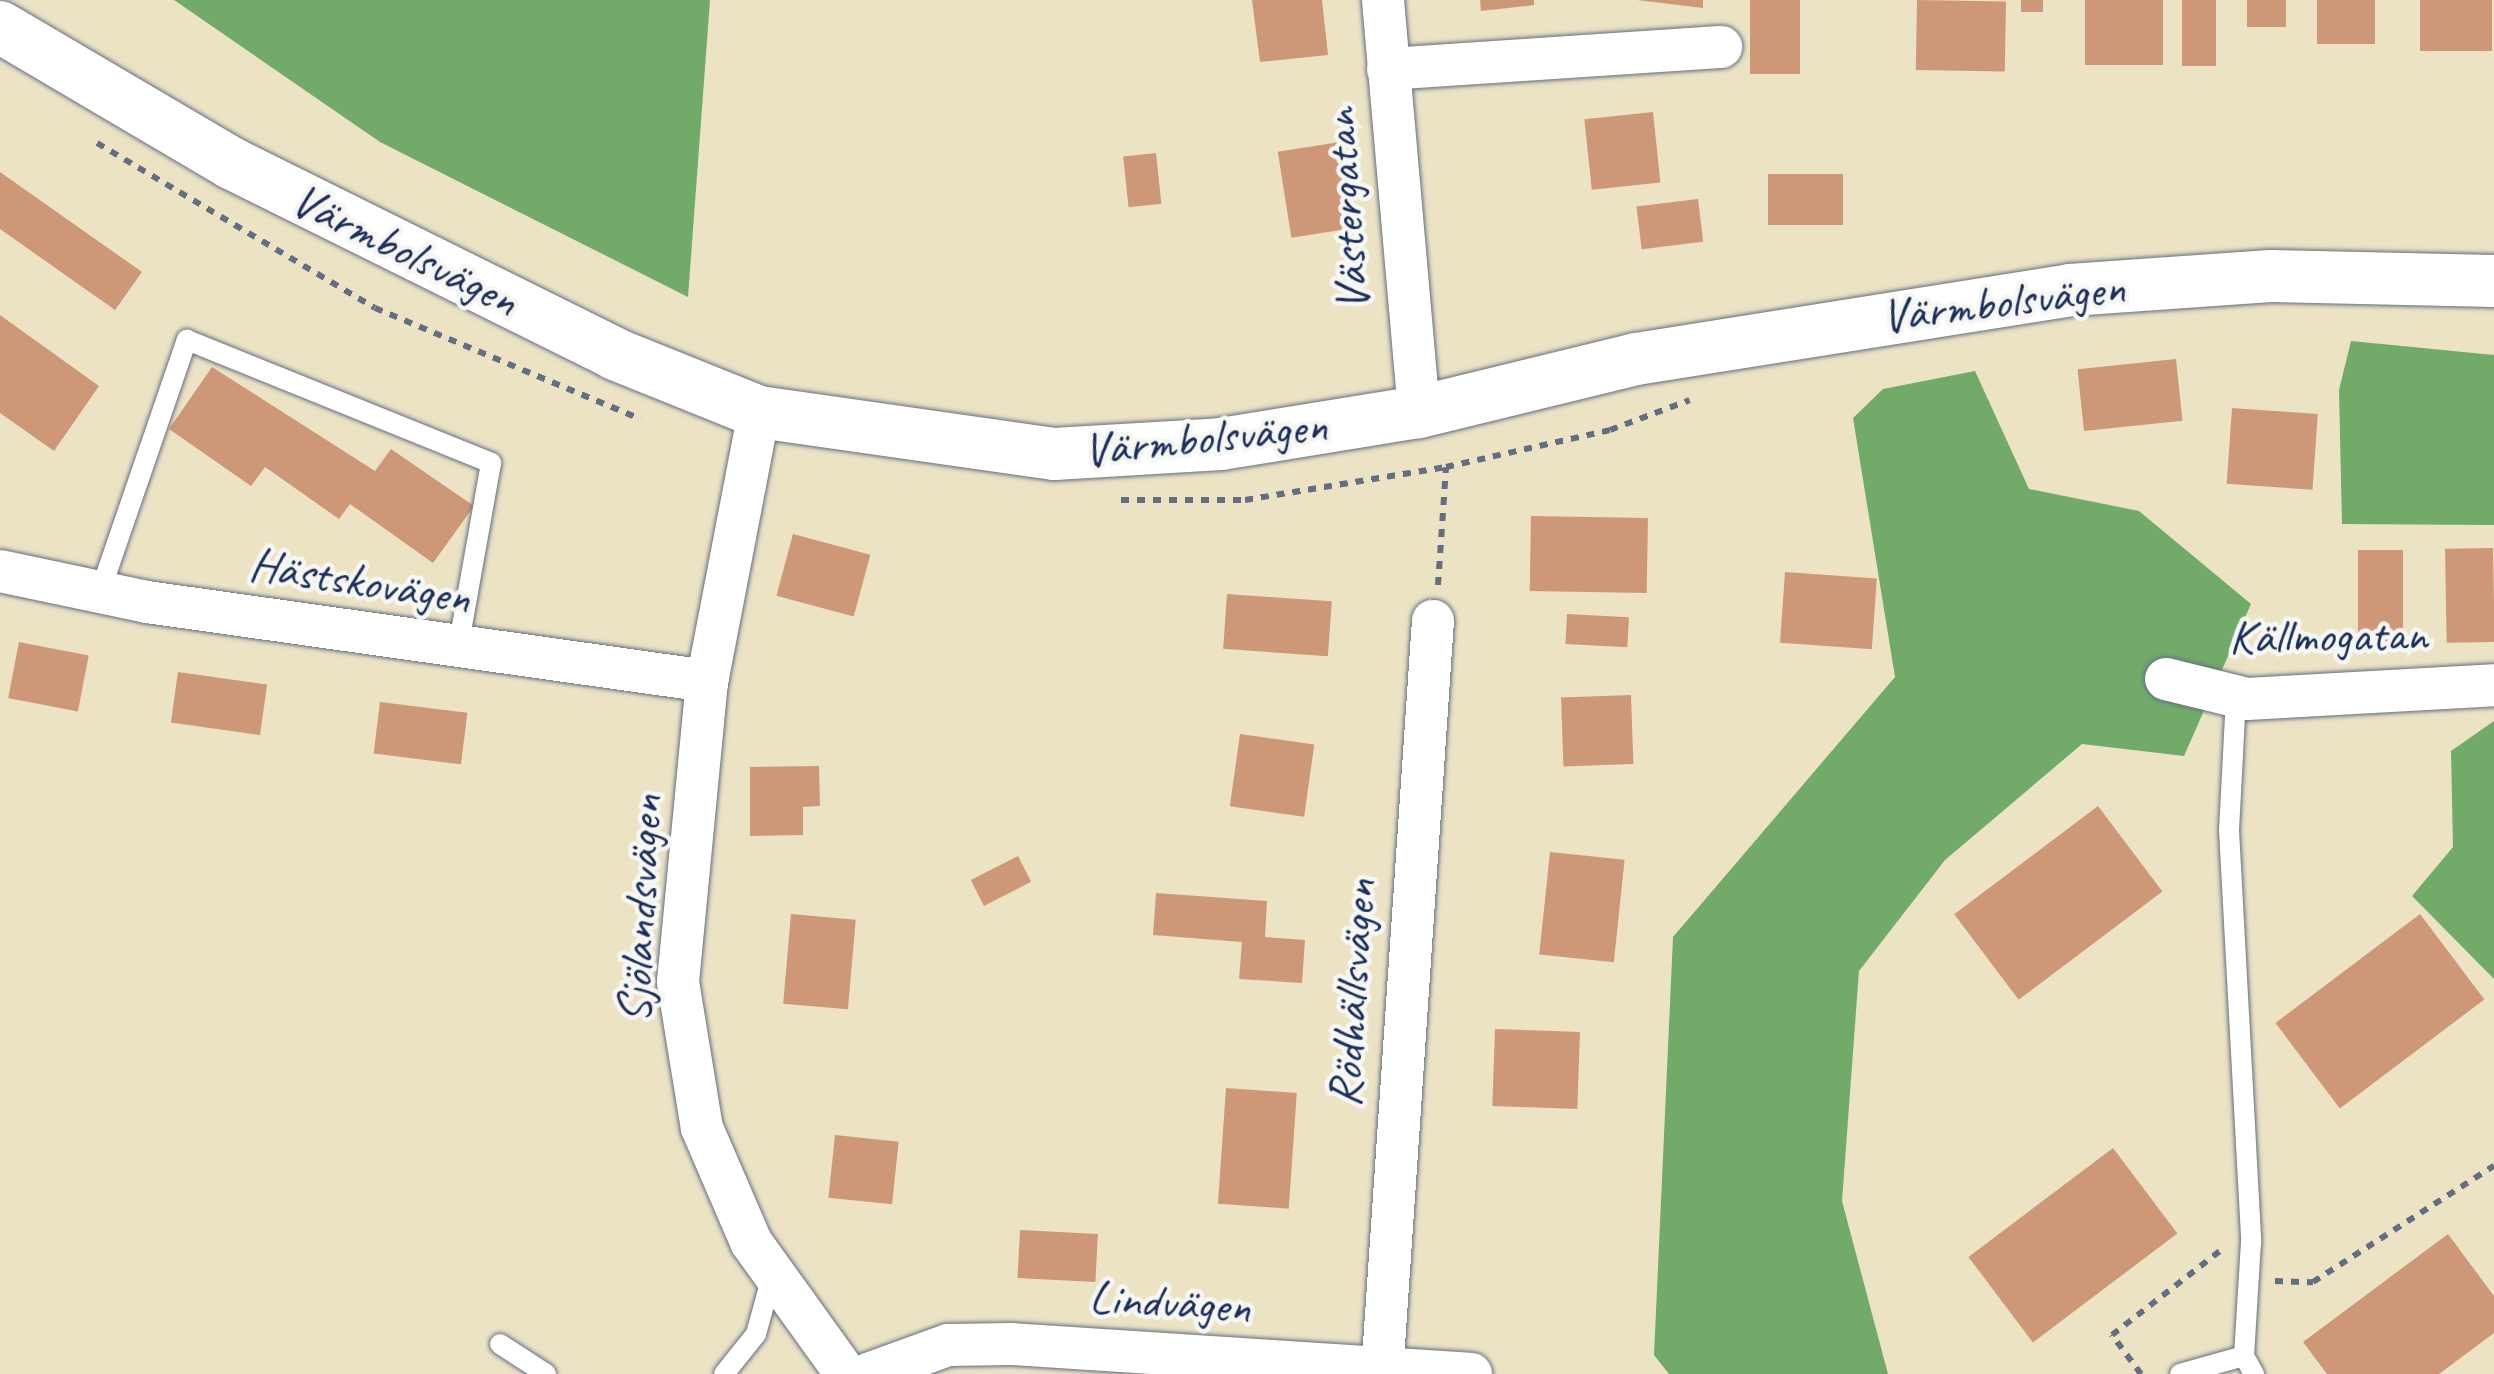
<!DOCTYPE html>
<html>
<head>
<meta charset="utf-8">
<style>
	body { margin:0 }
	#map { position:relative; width:2494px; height:1374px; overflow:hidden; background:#ece3c5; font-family:Caveat,sans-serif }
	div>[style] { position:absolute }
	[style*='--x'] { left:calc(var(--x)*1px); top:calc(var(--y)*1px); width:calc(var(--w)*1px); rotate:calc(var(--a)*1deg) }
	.forest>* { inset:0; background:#72ab69 }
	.building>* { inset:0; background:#ce9778; transform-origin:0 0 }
	.path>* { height:6px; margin-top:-3px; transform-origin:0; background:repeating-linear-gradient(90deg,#646e82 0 8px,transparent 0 16px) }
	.roads { filter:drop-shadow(0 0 2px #646e82) drop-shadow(0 0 2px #646e82) }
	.service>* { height:20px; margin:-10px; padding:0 10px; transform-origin:10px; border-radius:10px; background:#fff }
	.minor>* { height:42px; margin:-21px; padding:0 21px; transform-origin:21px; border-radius:21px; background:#fff }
	.tertiary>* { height:52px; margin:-26px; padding:0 26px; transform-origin:26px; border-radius:26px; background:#fff }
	span { translate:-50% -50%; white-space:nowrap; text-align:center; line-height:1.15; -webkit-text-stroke:9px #f6f6f2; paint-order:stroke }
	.street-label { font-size:48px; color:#1b2f5e }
</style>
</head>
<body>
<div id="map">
	<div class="forest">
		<i style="clip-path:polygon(174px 0,710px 0,688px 297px,380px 142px)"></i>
		<i style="clip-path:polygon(2351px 341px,2494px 355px,2494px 525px,2342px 524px,2339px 390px)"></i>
		<i style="clip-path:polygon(1975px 371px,2029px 489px,2139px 511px,2251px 604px,2184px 756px,2082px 744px,1945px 860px,1859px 971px,1842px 1201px,1888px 1374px,1669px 1374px,1654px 1355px,1673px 937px,1895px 677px,1853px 418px,1883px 389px)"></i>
		<i style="clip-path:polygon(2494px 721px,2494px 979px,2412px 896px,2453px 847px,2451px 751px)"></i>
	</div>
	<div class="building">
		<i style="clip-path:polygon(1252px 0,1322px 0,1328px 55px,1260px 62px)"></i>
		<i style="clip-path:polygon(1480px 0,1534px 0,1534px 5px,1481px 11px)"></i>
		<i style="clip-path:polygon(1637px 0,1703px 0,1703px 8px)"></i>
		<i style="left:1750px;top:0;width:50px;height:74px"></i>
		<i style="left:1917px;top:0;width:89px;height:70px;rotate:1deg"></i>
		<i style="left:2021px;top:0;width:22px;height:12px"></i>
		<i style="left:2085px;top:0;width:78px;height:65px"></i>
		<i style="left:2182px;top:0;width:34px;height:66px"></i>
		<i style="left:2247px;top:0;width:39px;height:27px"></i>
		<i style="left:2317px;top:0;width:58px;height:44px"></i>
		<i style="left:2420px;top:0;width:72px;height:51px"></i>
		<i style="left:1653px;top:112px;width:71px;height:69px;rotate:84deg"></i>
		<i style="left:1340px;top:142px;width:87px;height:63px;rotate:81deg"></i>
		<i style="left:1156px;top:153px;width:51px;height:33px;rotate:84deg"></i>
		<i style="clip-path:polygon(0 172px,142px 272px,115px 310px,0 229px)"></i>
		<i style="left:1768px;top:174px;width:75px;height:51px"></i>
		<i style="left:1698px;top:199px;width:43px;height:62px;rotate:83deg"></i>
		<i style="clip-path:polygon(0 315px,99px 386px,54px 451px,0 413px)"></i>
		<i style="left:2176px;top:359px;width:62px;height:99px;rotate:84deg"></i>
		<i style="clip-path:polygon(212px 367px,375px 471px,391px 449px,474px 506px,433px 563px,350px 504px,339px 519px,265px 467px,251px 486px,169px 429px)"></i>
		<i style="left:2232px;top:408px;width:86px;height:76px;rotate:4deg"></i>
		<i style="left:1531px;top:516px;width:117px;height:75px;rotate:1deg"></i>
		<i style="left:793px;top:534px;width:80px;height:64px;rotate:15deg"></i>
		<i style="left:2493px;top:548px;width:94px;height:48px;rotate:89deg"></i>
		<i style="left:2403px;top:550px;width:95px;height:45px;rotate:90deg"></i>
		<i style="left:1785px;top:572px;width:92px;height:71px;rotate:4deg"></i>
		<i style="left:1227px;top:594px;width:105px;height:55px;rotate:4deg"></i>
		<i style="left:1567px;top:614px;width:62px;height:30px;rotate:3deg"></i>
		<i style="left:19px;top:642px;width:71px;height:57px;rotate:11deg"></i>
		<i style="left:178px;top:672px;width:90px;height:51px;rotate:8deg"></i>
		<i style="left:1631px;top:695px;width:69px;height:70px;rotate:88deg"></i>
		<i style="left:380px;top:702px;width:88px;height:52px;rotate:7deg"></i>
		<i style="left:1240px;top:734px;width:75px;height:73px;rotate:8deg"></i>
		<i style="clip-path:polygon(819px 766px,820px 806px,803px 807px,803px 835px,750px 836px,750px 767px)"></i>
		<i style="left:2098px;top:806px;width:107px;height:180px;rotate:53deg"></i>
		<i style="left:1550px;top:852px;width:75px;height:103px;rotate:6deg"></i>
		<i style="left:1018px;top:856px;width:29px;height:53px;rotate:63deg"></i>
		<i style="clip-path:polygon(1156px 893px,1267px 901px,1265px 937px,1305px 940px,1302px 983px,1239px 979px,1242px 942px,1153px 935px)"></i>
		<i style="left:791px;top:914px;width:65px;height:90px;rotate:5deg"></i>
		<i style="left:2420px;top:914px;width:107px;height:181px;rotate:53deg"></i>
		<i style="left:1495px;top:1029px;width:85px;height:77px;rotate:2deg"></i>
		<i style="left:1226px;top:1088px;width:71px;height:116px;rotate:4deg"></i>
		<i style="left:835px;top:1135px;width:64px;height:63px;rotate:6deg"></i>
		<i style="left:2113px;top:1148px;width:107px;height:181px;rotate:53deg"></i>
		<i style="left:1020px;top:1230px;width:78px;height:48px;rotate:3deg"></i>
		<i style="clip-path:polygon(2448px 1234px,2494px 1296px,2494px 1333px,2439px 1374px,2327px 1374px,2303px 1342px)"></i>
	</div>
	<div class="path">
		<i style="--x:97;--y:143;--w:323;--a:30.7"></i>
		<i style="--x:375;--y:308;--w:288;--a:22.7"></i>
		<i style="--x:1121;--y:500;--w:124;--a:0"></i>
		<i style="--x:1245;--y:500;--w:204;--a:-9.3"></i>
		<i style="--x:1446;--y:467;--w:168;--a:-12.7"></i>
		<i style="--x:1610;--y:430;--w:85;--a:-20.6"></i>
		<i style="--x:1438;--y:585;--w:118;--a:-86.1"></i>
		<i style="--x:2275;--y:1281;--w:38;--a:2"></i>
		<i style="--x:2313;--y:1282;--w:215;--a:-32.7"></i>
		<i style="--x:2141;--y:1374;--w:49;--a:-126.6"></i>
		<i style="--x:2112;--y:1335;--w:138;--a:-37.9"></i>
	</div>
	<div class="roads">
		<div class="service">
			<i style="--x:100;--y:592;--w:267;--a:-71"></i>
			<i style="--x:187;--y:340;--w:328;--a:22"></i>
			<i style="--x:491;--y:463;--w:188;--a:100.1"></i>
			<i style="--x:2236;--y:697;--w:133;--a:93"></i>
			<i style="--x:2229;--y:830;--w:413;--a:86.9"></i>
			<i style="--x:2251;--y:1242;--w:114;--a:93.5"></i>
			<i style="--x:2244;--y:1356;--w:21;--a:61"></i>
			<i style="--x:500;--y:1344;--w:55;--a:33.1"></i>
			<i style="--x:724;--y:1374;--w:51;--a:-51.3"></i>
			<i style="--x:756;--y:1334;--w:56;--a:-74.5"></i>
			<i style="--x:2180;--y:1374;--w:66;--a:-15.7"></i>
		</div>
		<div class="minor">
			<i style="--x:1383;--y:0;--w:414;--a:85"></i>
			<i style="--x:1388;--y:69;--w:334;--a:-3.8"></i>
			<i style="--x:759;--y:412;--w:274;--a:100.9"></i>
			<i style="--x:707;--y:681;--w:302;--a:95.5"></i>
			<i style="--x:678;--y:982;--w:148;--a:80.7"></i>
			<i style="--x:702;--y:1128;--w:124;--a:66.7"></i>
			<i style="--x:751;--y:1242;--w:163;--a:54.3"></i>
			<i style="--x:0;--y:571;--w:150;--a:11.9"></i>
			<i style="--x:147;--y:602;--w:566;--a:8.03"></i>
			<i style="--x:2166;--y:679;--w:83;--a:13.9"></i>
			<i style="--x:2247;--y:699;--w:247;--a:-3.2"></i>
			<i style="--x:868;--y:1374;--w:85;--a:-19.9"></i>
			<i style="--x:948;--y:1345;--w:63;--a:-0.9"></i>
			<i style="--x:1011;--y:1344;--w:461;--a:3.7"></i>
			<i style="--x:1382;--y:1374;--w:755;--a:-86.13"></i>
		</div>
		<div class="tertiary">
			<i style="--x:0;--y:27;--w:268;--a:30.5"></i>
			<i style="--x:231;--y:163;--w:429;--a:26.4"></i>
			<i style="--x:615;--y:354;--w:155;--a:21.9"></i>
			<i style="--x:759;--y:412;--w:298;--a:8.1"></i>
			<i style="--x:1054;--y:454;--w:167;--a:-3.4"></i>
			<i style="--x:1221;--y:444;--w:201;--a:-9.2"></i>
			<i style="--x:1419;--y:412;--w:223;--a:-13.7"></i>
			<i style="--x:1636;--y:359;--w:439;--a:-9"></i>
			<i style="--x:2070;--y:290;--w:201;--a:-4"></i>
			<i style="--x:2271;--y:276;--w:223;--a:1.3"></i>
		</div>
	</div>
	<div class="street-label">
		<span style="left:1346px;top:210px;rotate:-94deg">Västergatan</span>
		<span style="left:405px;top:250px;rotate:26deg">Värmbolsvägen</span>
		<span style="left:2003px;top:302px;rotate:-7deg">Värmbolsvägen</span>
		<span style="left:1205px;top:438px;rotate:-6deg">Värmbolsvägen</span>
		<span style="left:360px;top:581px;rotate:9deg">Hästskovägen</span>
		<span style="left:2328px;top:636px;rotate:-1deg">Källmogatan</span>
		<span style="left:640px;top:909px;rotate:-87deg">Sjölandsvägen</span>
		<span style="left:1352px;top:993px;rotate:-86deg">Rödhällsvägen</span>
		<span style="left:1170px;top:1302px;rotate:4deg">Lindvägen</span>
	</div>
</div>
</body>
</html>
